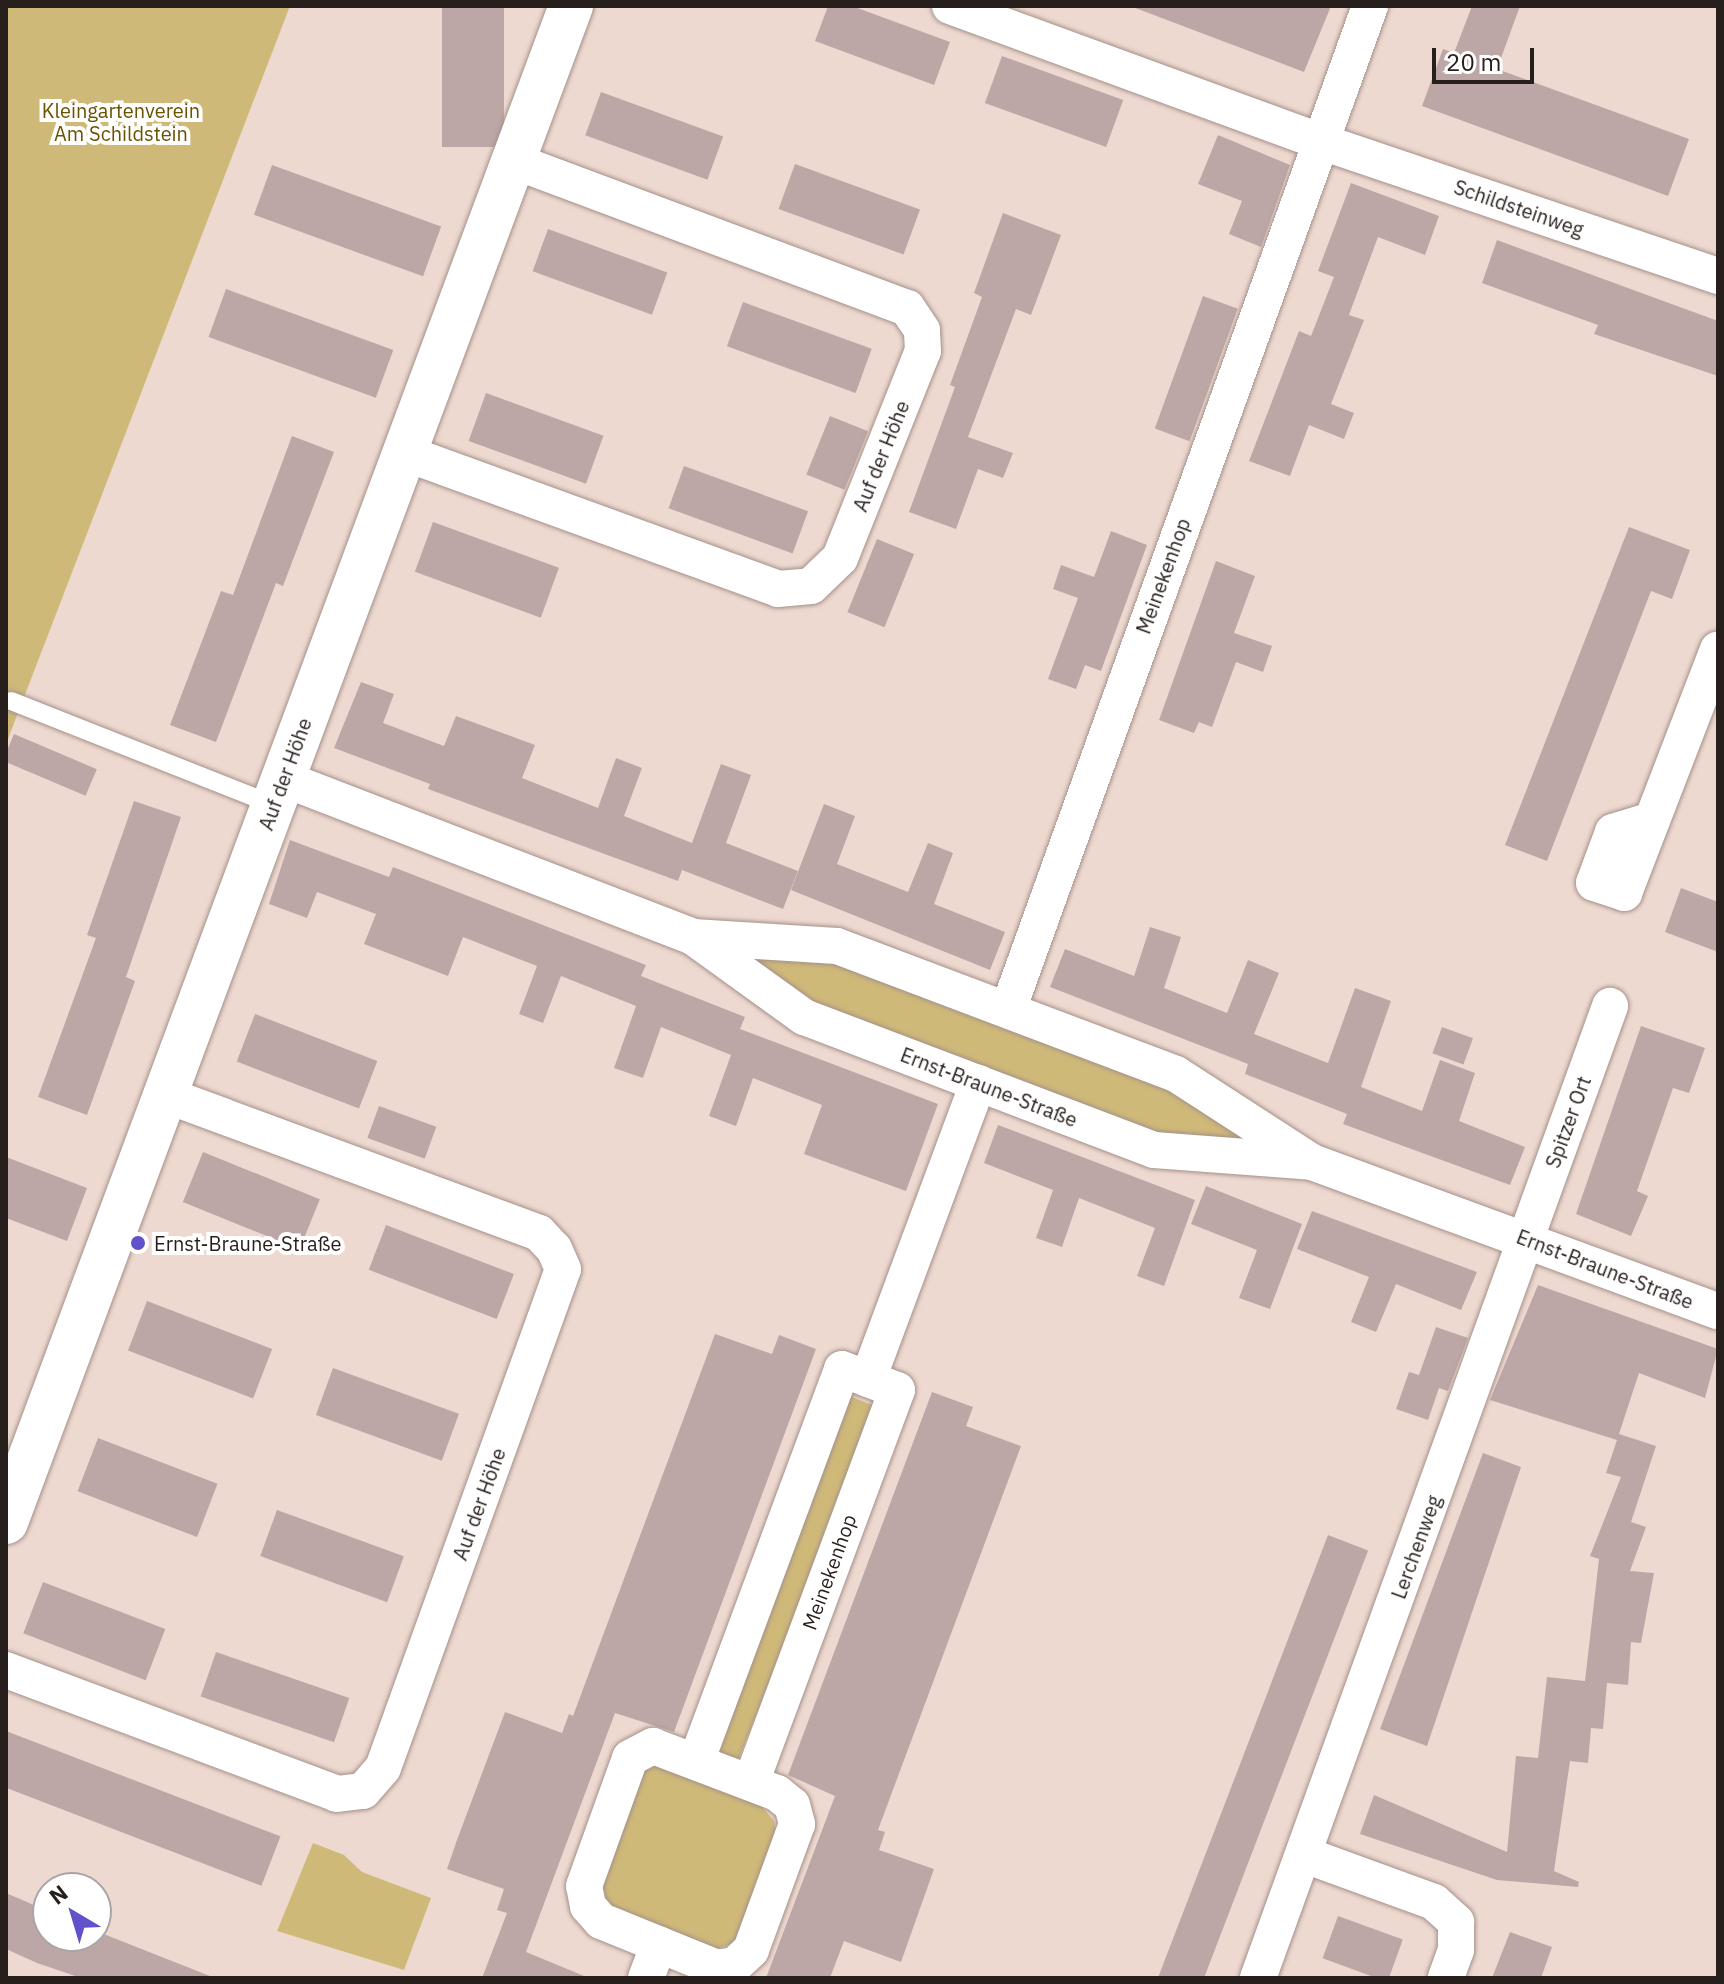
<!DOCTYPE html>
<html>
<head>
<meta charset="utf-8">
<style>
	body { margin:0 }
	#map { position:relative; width:1724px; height:1984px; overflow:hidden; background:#eed9d1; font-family:"IBM Plex Sans",sans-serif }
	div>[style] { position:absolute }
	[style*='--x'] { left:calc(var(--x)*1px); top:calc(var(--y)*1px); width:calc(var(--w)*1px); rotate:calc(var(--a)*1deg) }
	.green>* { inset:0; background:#cfb979; transform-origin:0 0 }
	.building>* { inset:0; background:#bda7a6; transform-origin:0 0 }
	.roads { filter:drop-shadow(0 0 2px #a49189) drop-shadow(0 0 2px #a49189) }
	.service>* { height:18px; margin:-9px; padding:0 9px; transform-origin:9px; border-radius:9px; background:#fff }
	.minor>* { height:36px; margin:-18px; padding:0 18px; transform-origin:18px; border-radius:18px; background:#fff }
	.tertiary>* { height:44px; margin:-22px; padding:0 22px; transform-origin:22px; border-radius:22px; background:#fff }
	.dots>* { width:22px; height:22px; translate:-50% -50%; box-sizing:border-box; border:4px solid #fff; border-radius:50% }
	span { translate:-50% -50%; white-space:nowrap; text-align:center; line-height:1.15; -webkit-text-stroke:8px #fff; paint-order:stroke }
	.park-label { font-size:20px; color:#6a5300 }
	.street-label { font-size:20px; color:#271f1c }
	.poi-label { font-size:20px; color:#271f1c }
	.left { translate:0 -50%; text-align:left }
	.frame { position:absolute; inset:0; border:8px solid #271f1c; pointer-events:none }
	.north { position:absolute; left:32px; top:1872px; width:80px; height:80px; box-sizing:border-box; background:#fff; border:2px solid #a9a5a4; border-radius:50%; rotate:322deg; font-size:22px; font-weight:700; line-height:32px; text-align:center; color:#271f1c }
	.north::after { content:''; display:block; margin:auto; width:28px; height:36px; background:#6151ca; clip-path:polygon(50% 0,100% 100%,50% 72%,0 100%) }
	.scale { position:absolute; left:1432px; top:48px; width:102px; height:36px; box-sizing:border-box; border:4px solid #271f1c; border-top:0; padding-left:10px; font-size:24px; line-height:28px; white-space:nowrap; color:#271f1c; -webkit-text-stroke:6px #fff; paint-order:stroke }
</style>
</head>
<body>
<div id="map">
	<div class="green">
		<i style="clip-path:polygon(6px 6px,290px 6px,6px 744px)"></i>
		<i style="clip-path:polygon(724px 948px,841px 958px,1170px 1081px,1278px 1149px,1158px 1140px,809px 1007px)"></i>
		<i style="left:842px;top:1393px;width:41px;height:387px;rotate:22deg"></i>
		<i style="clip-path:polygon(661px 1763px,757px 1801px,774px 1821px,778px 1846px,749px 1926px,734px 1943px,713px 1950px,615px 1910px,600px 1896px,630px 1785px,643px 1769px)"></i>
		<i style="clip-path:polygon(313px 1843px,344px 1855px,362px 1872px,431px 1898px,404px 1970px,277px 1931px)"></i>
	</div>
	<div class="building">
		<i style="left:442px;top:6px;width:62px;height:141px"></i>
		<i style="clip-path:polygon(828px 6px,852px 6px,950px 42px,934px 85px,815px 41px)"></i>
		<i style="clip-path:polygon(1130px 6px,1331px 6px,1304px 72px)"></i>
		<i style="clip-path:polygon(1472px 6px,1520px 6px,1497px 69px,1689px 139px,1668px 196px,1422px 106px,1443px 49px,1454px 53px)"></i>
		<i style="left:1002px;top:56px;width:129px;height:50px;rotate:20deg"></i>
		<i style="left:601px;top:92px;width:130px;height:46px;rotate:20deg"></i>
		<i style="clip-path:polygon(1218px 135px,1290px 165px,1261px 247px,1229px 234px,1242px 201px,1198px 184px)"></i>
		<i style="left:795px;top:164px;width:133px;height:48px;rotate:20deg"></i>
		<i style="left:272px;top:165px;width:180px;height:53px;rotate:20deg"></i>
		<i style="clip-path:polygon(1351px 183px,1439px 216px,1425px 255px,1378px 237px,1349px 315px,1364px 320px,1331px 404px,1354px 413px,1344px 439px,1309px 425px,1290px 476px,1249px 461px,1299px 331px,1311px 336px,1334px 277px,1318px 271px)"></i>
		<i style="clip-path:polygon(1003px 213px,1061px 235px,1031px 315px,1016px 309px,968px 437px,1013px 453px,1003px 478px,978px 469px,956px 529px,909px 512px,955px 387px,950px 385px,982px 297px,974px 293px)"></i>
		<i style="left:548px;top:229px;width:127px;height:45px;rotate:20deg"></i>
		<i style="clip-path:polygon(1497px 240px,1718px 321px,1718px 376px,1594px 334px,1598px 325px,1482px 283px)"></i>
		<i style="left:226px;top:289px;width:178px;height:51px;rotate:20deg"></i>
		<i style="left:1203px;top:296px;width:37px;height:141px;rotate:20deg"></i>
		<i style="left:743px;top:302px;width:137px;height:47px;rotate:20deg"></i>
		<i style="left:486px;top:393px;width:125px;height:51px;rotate:20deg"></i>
		<i style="left:830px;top:416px;width:41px;height:63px;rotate:22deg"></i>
		<i style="clip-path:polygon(292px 436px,334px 452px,283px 586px,276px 583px,216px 742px,170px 725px,221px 591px,233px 595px)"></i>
		<i style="left:684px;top:466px;width:132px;height:45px;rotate:20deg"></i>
		<i style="left:433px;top:522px;width:134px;height:53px;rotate:20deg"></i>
		<i style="clip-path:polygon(1629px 527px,1690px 550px,1672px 599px,1651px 591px,1547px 861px,1505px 845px)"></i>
		<i style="clip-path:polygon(1111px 531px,1147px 545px,1101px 671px,1085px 665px,1076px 689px,1048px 679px,1078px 598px,1053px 589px,1061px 565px,1094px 577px)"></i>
		<i style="left:877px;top:539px;width:40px;height:79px;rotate:22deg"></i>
		<i style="clip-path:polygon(1216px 561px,1255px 576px,1234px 633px,1272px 646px,1263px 672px,1236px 662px,1212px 727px,1199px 722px,1194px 733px,1159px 720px)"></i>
		<i style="clip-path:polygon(361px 682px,394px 694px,383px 723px,444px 746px,456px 716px,535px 745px,522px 778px,598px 808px,616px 758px,642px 768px,624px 816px,692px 843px,721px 764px,751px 775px,726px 843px,798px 871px,783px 909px,682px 870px,678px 881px,428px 789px,430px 784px,334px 748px)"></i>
		<i style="left:14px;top:734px;width:90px;height:29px;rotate:23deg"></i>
		<i style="clip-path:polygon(134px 801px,181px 817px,126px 977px,135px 981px,87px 1115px,38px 1097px,96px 938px,87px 935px)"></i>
		<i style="clip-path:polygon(824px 804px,855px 816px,837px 864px,908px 892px,928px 843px,953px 853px,934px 904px,1005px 932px,990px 970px,791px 890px)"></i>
		<i style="clip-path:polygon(290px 840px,389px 877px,393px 867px,646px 965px,641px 976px,745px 1017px,740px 1029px,938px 1104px,906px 1191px,804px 1154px,822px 1105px,753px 1078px,736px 1126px,709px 1116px,731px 1055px,661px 1027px,643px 1078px,614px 1068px,636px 1006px,561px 976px,543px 1023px,519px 1014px,537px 966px,463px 937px,448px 976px,364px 944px,376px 914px,317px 892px,307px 918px,269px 904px)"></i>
		<i style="clip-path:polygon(1681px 888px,1718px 902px,1718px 952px,1665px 932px)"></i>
		<i style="clip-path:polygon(1150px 927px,1181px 937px,1164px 988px,1227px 1013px,1248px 960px,1279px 973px,1254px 1034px,1328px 1063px,1355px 988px,1391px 1001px,1361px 1087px,1422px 1111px,1440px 1060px,1475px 1073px,1459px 1121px,1525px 1147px,1510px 1185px,1343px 1124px,1347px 1114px,1245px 1074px,1248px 1064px,1050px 987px,1065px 949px,1134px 976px)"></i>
		<i style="left:255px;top:1014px;width:131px;height:51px;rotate:21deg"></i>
		<i style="clip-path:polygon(1641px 1026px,1705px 1048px,1689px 1093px,1673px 1088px,1637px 1191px,1648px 1196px,1631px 1236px,1576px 1214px)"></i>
		<i style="left:1442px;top:1027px;width:33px;height:28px;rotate:20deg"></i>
		<i style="left:379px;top:1106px;width:61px;height:34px;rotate:20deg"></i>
		<i style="clip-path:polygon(998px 1125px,1195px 1200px,1164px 1286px,1137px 1276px,1155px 1228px,1079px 1198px,1062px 1247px,1036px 1238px,1053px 1190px,984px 1163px)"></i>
		<i style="left:203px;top:1152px;width:126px;height:54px;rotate:22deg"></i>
		<i style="clip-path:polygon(6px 1157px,87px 1188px,67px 1241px,6px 1218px)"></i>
		<i style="clip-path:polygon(1206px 1186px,1302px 1224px,1270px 1309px,1239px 1298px,1257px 1250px,1191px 1224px)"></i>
		<i style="clip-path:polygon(1312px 1211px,1477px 1272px,1461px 1310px,1396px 1284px,1376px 1332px,1351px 1322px,1369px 1277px,1297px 1249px)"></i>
		<i style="left:386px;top:1225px;width:137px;height:48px;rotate:21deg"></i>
		<i style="clip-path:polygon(1538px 1285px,1718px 1349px,1705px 1398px,1639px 1373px,1619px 1434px,1656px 1446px,1631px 1522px,1646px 1527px,1630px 1571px,1654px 1573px,1641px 1643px,1631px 1642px,1628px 1685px,1607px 1683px,1603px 1729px,1591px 1728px,1588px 1763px,1570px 1761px,1554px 1871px,1579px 1882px,1578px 1887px,1497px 1880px,1360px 1834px,1374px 1795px,1507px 1852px,1516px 1756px,1538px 1758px,1547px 1677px,1585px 1681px,1599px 1559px,1590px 1556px,1621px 1477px,1606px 1473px,1617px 1440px,1490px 1400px)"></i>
		<i style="left:147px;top:1301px;width:134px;height:53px;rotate:21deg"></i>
		<i style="clip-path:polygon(1436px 1327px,1468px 1338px,1448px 1391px,1439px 1388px,1428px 1420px,1396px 1409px,1409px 1372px,1419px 1375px)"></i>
		<i style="clip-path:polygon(715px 1334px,772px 1354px,779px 1335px,816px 1349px,674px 1732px,615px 1713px,526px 1952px,589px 1978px,482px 1978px,507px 1913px,497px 1910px,504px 1889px,447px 1869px,457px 1840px,505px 1712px,562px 1733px,569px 1714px,573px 1716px)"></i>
		<i style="left:333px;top:1368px;width:134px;height:50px;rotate:20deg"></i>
		<i style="clip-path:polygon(932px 1392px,973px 1407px,966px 1426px,1021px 1446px,878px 1830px,885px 1832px,879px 1850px,934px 1869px,901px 1962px,844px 1941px,830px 1978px,766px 1978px,835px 1796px,788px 1775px)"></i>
		<i style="left:98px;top:1438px;width:128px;height:57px;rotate:21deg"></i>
		<i style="clip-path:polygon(1483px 1453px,1521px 1467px,1427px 1746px,1380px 1729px)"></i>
		<i style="left:277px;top:1510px;width:135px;height:49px;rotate:20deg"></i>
		<i style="left:1328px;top:1535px;width:43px;height:473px;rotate:21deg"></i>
		<i style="left:43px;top:1582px;width:131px;height:55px;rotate:21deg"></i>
		<i style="left:216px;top:1652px;width:141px;height:47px;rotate:19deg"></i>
		<i style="left:6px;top:1731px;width:294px;height:53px;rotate:21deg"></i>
		<i style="clip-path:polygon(6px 1893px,48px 1911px,48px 1936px,96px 1936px,96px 1931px,215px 1978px,81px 1978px,37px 1963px,6px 1949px)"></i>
		<i style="left:1338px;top:1916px;width:69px;height:45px;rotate:20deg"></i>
		<i style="clip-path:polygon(1510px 1932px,1552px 1947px,1541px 1978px,1492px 1978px)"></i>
	</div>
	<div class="roads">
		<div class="service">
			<i style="--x:11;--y:701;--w:283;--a:21.6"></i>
		</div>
		<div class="minor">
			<i style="--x:950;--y:6;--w:393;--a:20.1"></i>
			<i style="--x:1319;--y:141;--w:421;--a:18.7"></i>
			<i style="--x:405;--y:453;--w:397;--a:20"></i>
			<i style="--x:778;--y:589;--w:33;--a:-5"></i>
			<i style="--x:811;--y:586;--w:40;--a:-44"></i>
			<i style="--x:840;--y:558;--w:223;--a:-68.2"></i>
			<i style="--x:923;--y:351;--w:21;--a:-93"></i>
			<i style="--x:922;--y:330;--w:27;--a:-124"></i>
			<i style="--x:907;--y:308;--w:421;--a:-159.5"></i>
			<i style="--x:284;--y:779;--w:438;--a:21.1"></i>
			<i style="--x:693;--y:937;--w:137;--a:35.8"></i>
			<i style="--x:804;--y:1017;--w:374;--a:20.8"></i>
			<i style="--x:1154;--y:1150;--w:158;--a:4.3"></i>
			<i style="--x:1652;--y:820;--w:41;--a:162.9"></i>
			<i style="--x:1613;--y:832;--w:54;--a:110.4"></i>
			<i style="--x:1594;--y:883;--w:32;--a:18"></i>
			<i style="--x:1624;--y:893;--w:261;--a:-68.9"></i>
			<i style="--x:693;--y:937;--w:144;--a:3.6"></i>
			<i style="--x:837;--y:946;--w:362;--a:20.7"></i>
			<i style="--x:1176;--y:1074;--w:162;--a:32.9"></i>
			<i style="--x:1312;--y:1162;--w:432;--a:20.2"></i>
			<i style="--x:1008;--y:1010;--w:1067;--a:-70.17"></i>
			<i style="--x:868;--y:1379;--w:316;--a:-69.6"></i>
			<i style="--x:6;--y:1670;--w:353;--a:20.5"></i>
			<i style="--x:337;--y:1794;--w:26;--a:-7"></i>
			<i style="--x:363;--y:1791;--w:30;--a:-49"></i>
			<i style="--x:383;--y:1768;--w:530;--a:-70.16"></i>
			<i style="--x:563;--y:1269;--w:22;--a:-114"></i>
			<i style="--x:554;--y:1249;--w:22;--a:-133"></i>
			<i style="--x:539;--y:1233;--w:399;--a:-159.7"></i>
			<i style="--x:653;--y:1746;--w:133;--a:20.8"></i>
			<i style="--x:777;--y:1793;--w:19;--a:39"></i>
			<i style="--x:792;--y:1805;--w:20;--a:75"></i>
			<i style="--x:797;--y:1824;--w:134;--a:110.1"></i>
			<i style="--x:751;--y:1950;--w:22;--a:137"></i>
			<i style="--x:735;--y:1965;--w:18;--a:171"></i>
			<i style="--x:717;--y:1968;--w:125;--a:-157.9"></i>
			<i style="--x:601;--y:1921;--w:20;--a:-131"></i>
			<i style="--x:588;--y:1906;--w:20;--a:-101"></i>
			<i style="--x:584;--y:1886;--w:136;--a:-70.2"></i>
			<i style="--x:630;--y:1758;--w:26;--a:-28"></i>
			<i style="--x:696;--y:1762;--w:419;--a:-69.6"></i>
			<i style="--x:842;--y:1369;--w:28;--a:21"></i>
			<i style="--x:868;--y:1379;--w:31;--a:21"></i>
			<i style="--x:897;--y:1390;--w:419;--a:110.4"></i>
			<i style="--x:1305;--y:1855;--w:137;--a:20"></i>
			<i style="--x:1434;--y:1902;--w:30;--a:42"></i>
			<i style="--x:1456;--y:1922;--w:28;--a:90"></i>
			<i style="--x:1456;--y:1950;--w:30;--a:110"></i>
			<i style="--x:646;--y:1978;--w:36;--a:-69"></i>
			<i style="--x:1258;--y:1978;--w:1034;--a:-70.09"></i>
		</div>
		<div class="tertiary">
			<i style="--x:6;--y:1522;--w:1618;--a:-69.56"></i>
		</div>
	</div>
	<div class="dots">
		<i style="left:138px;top:1243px;background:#6151ca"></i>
	</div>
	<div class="park-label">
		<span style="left:121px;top:122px">Kleingartenverein<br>Am Schildstein</span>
	</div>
	<div class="street-label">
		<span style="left:1519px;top:208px;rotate:19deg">Schildsteinweg</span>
		<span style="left:881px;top:456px;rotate:-68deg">Auf der Höhe</span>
		<span style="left:1163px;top:576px;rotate:-70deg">Meinekenhop</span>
		<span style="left:285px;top:774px;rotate:-70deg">Auf der Höhe</span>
		<span style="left:989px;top:1087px;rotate:21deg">Ernst-Braune-Straße</span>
		<span style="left:1568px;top:1122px;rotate:-70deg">Spitzer Ort</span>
		<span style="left:1605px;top:1269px;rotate:21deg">Ernst-Braune-Straße</span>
		<span style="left:479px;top:1504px;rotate:-70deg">Auf der Höhe</span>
		<span style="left:1416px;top:1547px;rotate:-70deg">Lerchenweg</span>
		<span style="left:829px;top:1572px;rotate:-70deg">Meinekenhop</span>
	</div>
	<div class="poi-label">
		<span class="left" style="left:154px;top:1243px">Ernst-Braune-Straße</span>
	</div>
	<div class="frame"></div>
	<div class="north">N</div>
	<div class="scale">20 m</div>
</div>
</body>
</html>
